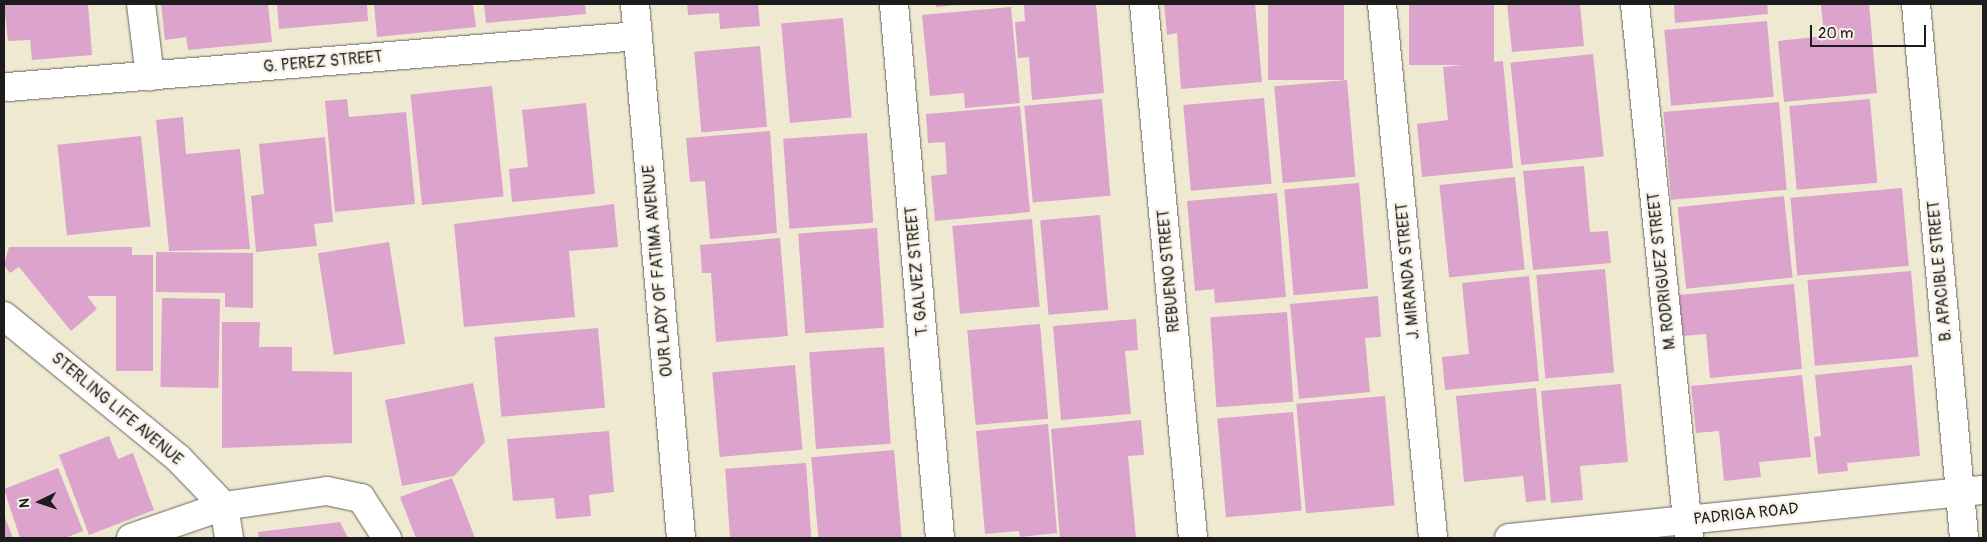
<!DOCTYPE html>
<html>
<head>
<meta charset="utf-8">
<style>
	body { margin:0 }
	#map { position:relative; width:1987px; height:542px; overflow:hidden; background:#efe9d2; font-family:Pangolin,sans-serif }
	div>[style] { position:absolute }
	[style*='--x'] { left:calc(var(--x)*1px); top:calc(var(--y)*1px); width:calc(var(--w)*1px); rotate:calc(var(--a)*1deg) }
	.building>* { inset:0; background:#dca3cc; transform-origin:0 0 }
	.roads { filter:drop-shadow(0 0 1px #66645c) drop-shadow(0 0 1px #66645c) }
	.minor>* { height:28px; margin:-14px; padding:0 14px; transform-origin:14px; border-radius:14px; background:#fff }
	span { translate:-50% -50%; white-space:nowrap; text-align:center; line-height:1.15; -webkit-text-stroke:5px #f7f3e8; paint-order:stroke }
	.street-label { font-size:16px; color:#1c1c1c }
	.frame { position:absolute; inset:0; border:5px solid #1c1c1c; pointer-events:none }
	.north { position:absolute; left:15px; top:477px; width:50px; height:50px; -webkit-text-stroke:4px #f7f3e8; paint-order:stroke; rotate:266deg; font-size:14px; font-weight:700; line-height:20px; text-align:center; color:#1c1c1c }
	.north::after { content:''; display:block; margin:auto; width:18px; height:22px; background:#1c1c1c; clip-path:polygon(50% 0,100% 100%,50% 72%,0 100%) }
	.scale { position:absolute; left:1810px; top:25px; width:116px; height:22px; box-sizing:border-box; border:2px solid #1c1c1c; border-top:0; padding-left:6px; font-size:15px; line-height:18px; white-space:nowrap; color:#1c1c1c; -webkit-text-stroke:4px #f7f3e8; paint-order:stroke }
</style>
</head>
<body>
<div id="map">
	<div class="building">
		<i style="clip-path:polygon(4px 4px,88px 4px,92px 55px,32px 60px,30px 40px,8px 41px)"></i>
		<i style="clip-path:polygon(161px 4px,268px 4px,272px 42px,188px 50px,186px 37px,165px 40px)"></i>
		<i style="clip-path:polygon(277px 4px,367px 4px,368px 21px,279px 29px)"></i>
		<i style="clip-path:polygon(374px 4px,473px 4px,476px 27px,377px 37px)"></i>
		<i style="clip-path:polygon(484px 4px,585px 4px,586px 14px,486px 23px)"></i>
		<i style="clip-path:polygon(687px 4px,758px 4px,760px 26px,720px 29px,719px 13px,688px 15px)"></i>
		<i style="clip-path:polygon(936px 4px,956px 4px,956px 5px,936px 7px)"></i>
		<i style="clip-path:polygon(1024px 4px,1096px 4px,1104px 93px,1032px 100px,1029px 57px,1018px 58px,1015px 22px,1025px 21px)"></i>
		<i style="clip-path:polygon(1164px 4px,1255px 4px,1262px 82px,1181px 89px,1177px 33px,1167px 35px)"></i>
		<i style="left:1268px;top:4px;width:76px;height:76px"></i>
		<i style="left:1409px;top:4px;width:85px;height:61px"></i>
		<i style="clip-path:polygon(1507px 4px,1580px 4px,1584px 46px,1512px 52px)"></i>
		<i style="clip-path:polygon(1674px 4px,1767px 4px,1768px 14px,1675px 23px)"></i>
		<i style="clip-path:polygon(1869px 4px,1877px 93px,1784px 102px,1778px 41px,1824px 36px,1821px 5px)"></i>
		<i style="clip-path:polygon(1011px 7px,1020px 103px,965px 108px,964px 93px,930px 96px,922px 15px)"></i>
		<i style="left:843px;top:18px;width:100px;height:62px;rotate:85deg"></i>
		<i style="left:1767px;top:21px;width:76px;height:103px;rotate:85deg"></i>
		<i style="left:760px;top:46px;width:81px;height:66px;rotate:85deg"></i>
		<i style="left:1593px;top:54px;width:103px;height:83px;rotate:84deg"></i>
		<i style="clip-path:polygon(1503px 61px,1513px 168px,1422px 177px,1417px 124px,1448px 120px,1443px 67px)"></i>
		<i style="left:1347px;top:80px;width:97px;height:73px;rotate:85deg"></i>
		<i style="left:492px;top:86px;width:111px;height:82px;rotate:84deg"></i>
		<i style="left:1264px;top:98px;width:86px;height:81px;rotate:85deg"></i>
		<i style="clip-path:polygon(347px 99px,349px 117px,406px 112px,415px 204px,335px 212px,325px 101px)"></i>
		<i style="left:1102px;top:99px;width:97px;height:78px;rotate:85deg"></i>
		<i style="left:1870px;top:99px;width:84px;height:81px;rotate:85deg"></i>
		<i style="left:1779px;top:102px;width:88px;height:116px;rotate:85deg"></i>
		<i style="clip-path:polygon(586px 103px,595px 194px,512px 202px,509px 169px,528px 167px,522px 110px)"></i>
		<i style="clip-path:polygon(1020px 106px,1030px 212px,935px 221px,931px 176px,947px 174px,945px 142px,928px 143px,926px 114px)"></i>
		<i style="clip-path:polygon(183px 117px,186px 154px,240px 149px,250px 249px,169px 251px,156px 120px)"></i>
		<i style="clip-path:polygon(770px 131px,777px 233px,710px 239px,705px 181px,690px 182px,686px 138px)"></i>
		<i style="left:867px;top:133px;width:90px;height:84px;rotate:86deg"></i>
		<i style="left:141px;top:136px;width:91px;height:84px;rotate:84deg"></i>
		<i style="clip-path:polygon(325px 137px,333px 222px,314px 224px,317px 246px,256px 252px,251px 196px,264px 194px,259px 144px)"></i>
		<i style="clip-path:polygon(1584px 166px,1590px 232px,1608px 231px,1611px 263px,1533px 270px,1523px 171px)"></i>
		<i style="left:1515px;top:177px;width:93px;height:76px;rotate:84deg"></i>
		<i style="left:1359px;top:183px;width:106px;height:75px;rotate:85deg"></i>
		<i style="left:1902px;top:188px;width:78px;height:112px;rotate:85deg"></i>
		<i style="clip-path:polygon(1277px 193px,1286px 297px,1215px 303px,1214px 289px,1195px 291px,1187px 201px)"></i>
		<i style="left:1784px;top:196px;width:82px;height:107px;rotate:84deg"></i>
		<i style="clip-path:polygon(614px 204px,618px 247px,569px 251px,575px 317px,464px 327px,454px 224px)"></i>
		<i style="left:1100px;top:215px;width:95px;height:60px;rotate:85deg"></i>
		<i style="left:1032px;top:219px;width:88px;height:80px;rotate:85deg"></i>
		<i style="left:877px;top:228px;width:100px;height:79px;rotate:86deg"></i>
		<i style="clip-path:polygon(780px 238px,788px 336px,716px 342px,711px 273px,702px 273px,700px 245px)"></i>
		<i style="left:389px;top:242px;width:103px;height:72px;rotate:81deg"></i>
		<i style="clip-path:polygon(9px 247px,132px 247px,132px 255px,153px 255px,153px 371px,116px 371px,116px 296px,87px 296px,97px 309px,71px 331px,19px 267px,10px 273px,4px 265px)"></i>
		<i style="clip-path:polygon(156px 252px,253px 253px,253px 308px,225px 307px,225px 293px,156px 292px)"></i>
		<i style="left:1605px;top:269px;width:104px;height:69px;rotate:85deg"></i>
		<i style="left:1911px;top:271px;width:86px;height:104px;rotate:85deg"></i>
		<i style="clip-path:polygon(1529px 276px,1539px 381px,1445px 390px,1442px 357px,1469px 354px,1462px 283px)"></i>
		<i style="clip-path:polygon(1794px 284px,1802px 369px,1710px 378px,1706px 334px,1683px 336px,1679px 295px)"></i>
		<i style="clip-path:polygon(1378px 296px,1381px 337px,1365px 338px,1370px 392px,1299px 399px,1290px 304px)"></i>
		<i style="left:162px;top:298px;width:58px;height:89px;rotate:1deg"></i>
		<i style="left:1287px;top:312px;width:90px;height:77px;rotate:86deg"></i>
		<i style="clip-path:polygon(1136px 319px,1138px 350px,1125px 351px,1131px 414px,1061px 420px,1053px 326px)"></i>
		<i style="clip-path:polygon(222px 322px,260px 322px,259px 347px,292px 347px,292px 371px,352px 372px,352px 443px,222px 448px)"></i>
		<i style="left:1040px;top:324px;width:95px;height:73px;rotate:85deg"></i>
		<i style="left:598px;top:328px;width:80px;height:104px;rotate:85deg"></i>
		<i style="left:884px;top:347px;width:97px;height:75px;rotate:86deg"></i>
		<i style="left:795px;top:365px;width:85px;height:83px;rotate:85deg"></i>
		<i style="clip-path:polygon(1912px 365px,1920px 456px,1847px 463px,1848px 471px,1818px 474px,1814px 437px,1821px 436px,1815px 375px)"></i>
		<i style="clip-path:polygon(1802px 375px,1811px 457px,1759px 462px,1761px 477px,1724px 481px,1719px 431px,1696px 433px,1691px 386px)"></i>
		<i style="clip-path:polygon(473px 383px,485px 442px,454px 476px,402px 486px,385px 400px)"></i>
		<i style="clip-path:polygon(1621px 384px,1628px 462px,1580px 466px,1583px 500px,1551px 503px,1541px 391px)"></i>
		<i style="clip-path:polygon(1536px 388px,1546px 500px,1526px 502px,1523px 476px,1464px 482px,1456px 396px)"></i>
		<i style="left:1385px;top:396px;width:110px;height:89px;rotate:85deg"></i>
		<i style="left:1293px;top:412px;width:99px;height:76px;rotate:85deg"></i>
		<i style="clip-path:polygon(1141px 420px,1144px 455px,1128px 456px,1136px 538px,1060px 538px,1051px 429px)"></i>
		<i style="clip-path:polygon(1048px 424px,1057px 533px,1020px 537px,1019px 531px,985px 534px,976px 431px)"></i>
		<i style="clip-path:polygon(609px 431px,614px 492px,589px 495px,591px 516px,556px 519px,554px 498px,513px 501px,507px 439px)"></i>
		<i style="clip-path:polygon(109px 436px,118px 459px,133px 453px,154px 510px,89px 535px,59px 455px)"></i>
		<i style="left:894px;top:450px;width:88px;height:83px;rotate:85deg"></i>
		<i style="left:806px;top:463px;width:75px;height:81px;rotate:86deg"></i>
		<i style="clip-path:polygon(58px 468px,83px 531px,65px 538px,20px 538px,4px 489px)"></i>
		<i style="clip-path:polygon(452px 478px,475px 538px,416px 538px,400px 497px)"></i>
		<i style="clip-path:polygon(4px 515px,13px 538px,4px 538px)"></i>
		<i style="clip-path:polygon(340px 522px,348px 538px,259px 538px,258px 532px)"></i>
	</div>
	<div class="roads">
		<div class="minor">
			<i style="--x:141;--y:4;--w:73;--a:82.9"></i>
			<i style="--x:635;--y:4;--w:536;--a:85.08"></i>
			<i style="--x:894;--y:4;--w:536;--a:85.08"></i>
			<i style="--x:1144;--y:4;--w:536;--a:84.76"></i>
			<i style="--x:1382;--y:4;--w:536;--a:84.54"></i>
			<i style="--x:1635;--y:4;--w:537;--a:84.23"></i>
			<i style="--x:1916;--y:4;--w:536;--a:84.86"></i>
			<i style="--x:8;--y:87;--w:632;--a:-4.63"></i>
			<i style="--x:4;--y:316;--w:225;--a:39.2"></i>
			<i style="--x:178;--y:458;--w:66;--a:46.2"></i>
			<i style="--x:224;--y:506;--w:32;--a:81"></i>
			<i style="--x:131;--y:538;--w:98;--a:-19"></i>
			<i style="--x:224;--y:506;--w:104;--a:-8.3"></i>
			<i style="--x:327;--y:491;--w:35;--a:12"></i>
			<i style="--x:361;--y:498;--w:48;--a:57"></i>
			<i style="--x:1509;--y:538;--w:476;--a:-5.8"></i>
		</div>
	</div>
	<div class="street-label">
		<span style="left:323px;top:62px;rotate:-5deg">G. PEREZ STREET</span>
		<span style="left:658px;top:271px;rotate:-95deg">OUR LADY OF FATIMA AVENUE</span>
		<span style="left:917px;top:271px;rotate:-95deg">T. GALVEZ STREET</span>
		<span style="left:1169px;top:271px;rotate:-95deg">REBUENO STREET</span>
		<span style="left:1408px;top:271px;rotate:-95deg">J. MIRANDA STREET</span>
		<span style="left:1662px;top:271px;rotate:-96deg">M. RODRIGUEZ STREET</span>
		<span style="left:1940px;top:271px;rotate:-95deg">B. APACIBLE STREET</span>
		<span style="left:117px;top:409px;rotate:40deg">STERLING LIFE AVENUE</span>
		<span style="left:1746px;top:514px;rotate:-6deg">PADRIGA ROAD</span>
	</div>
	<div class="frame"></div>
	<div class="north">N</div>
	<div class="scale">20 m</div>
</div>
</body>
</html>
